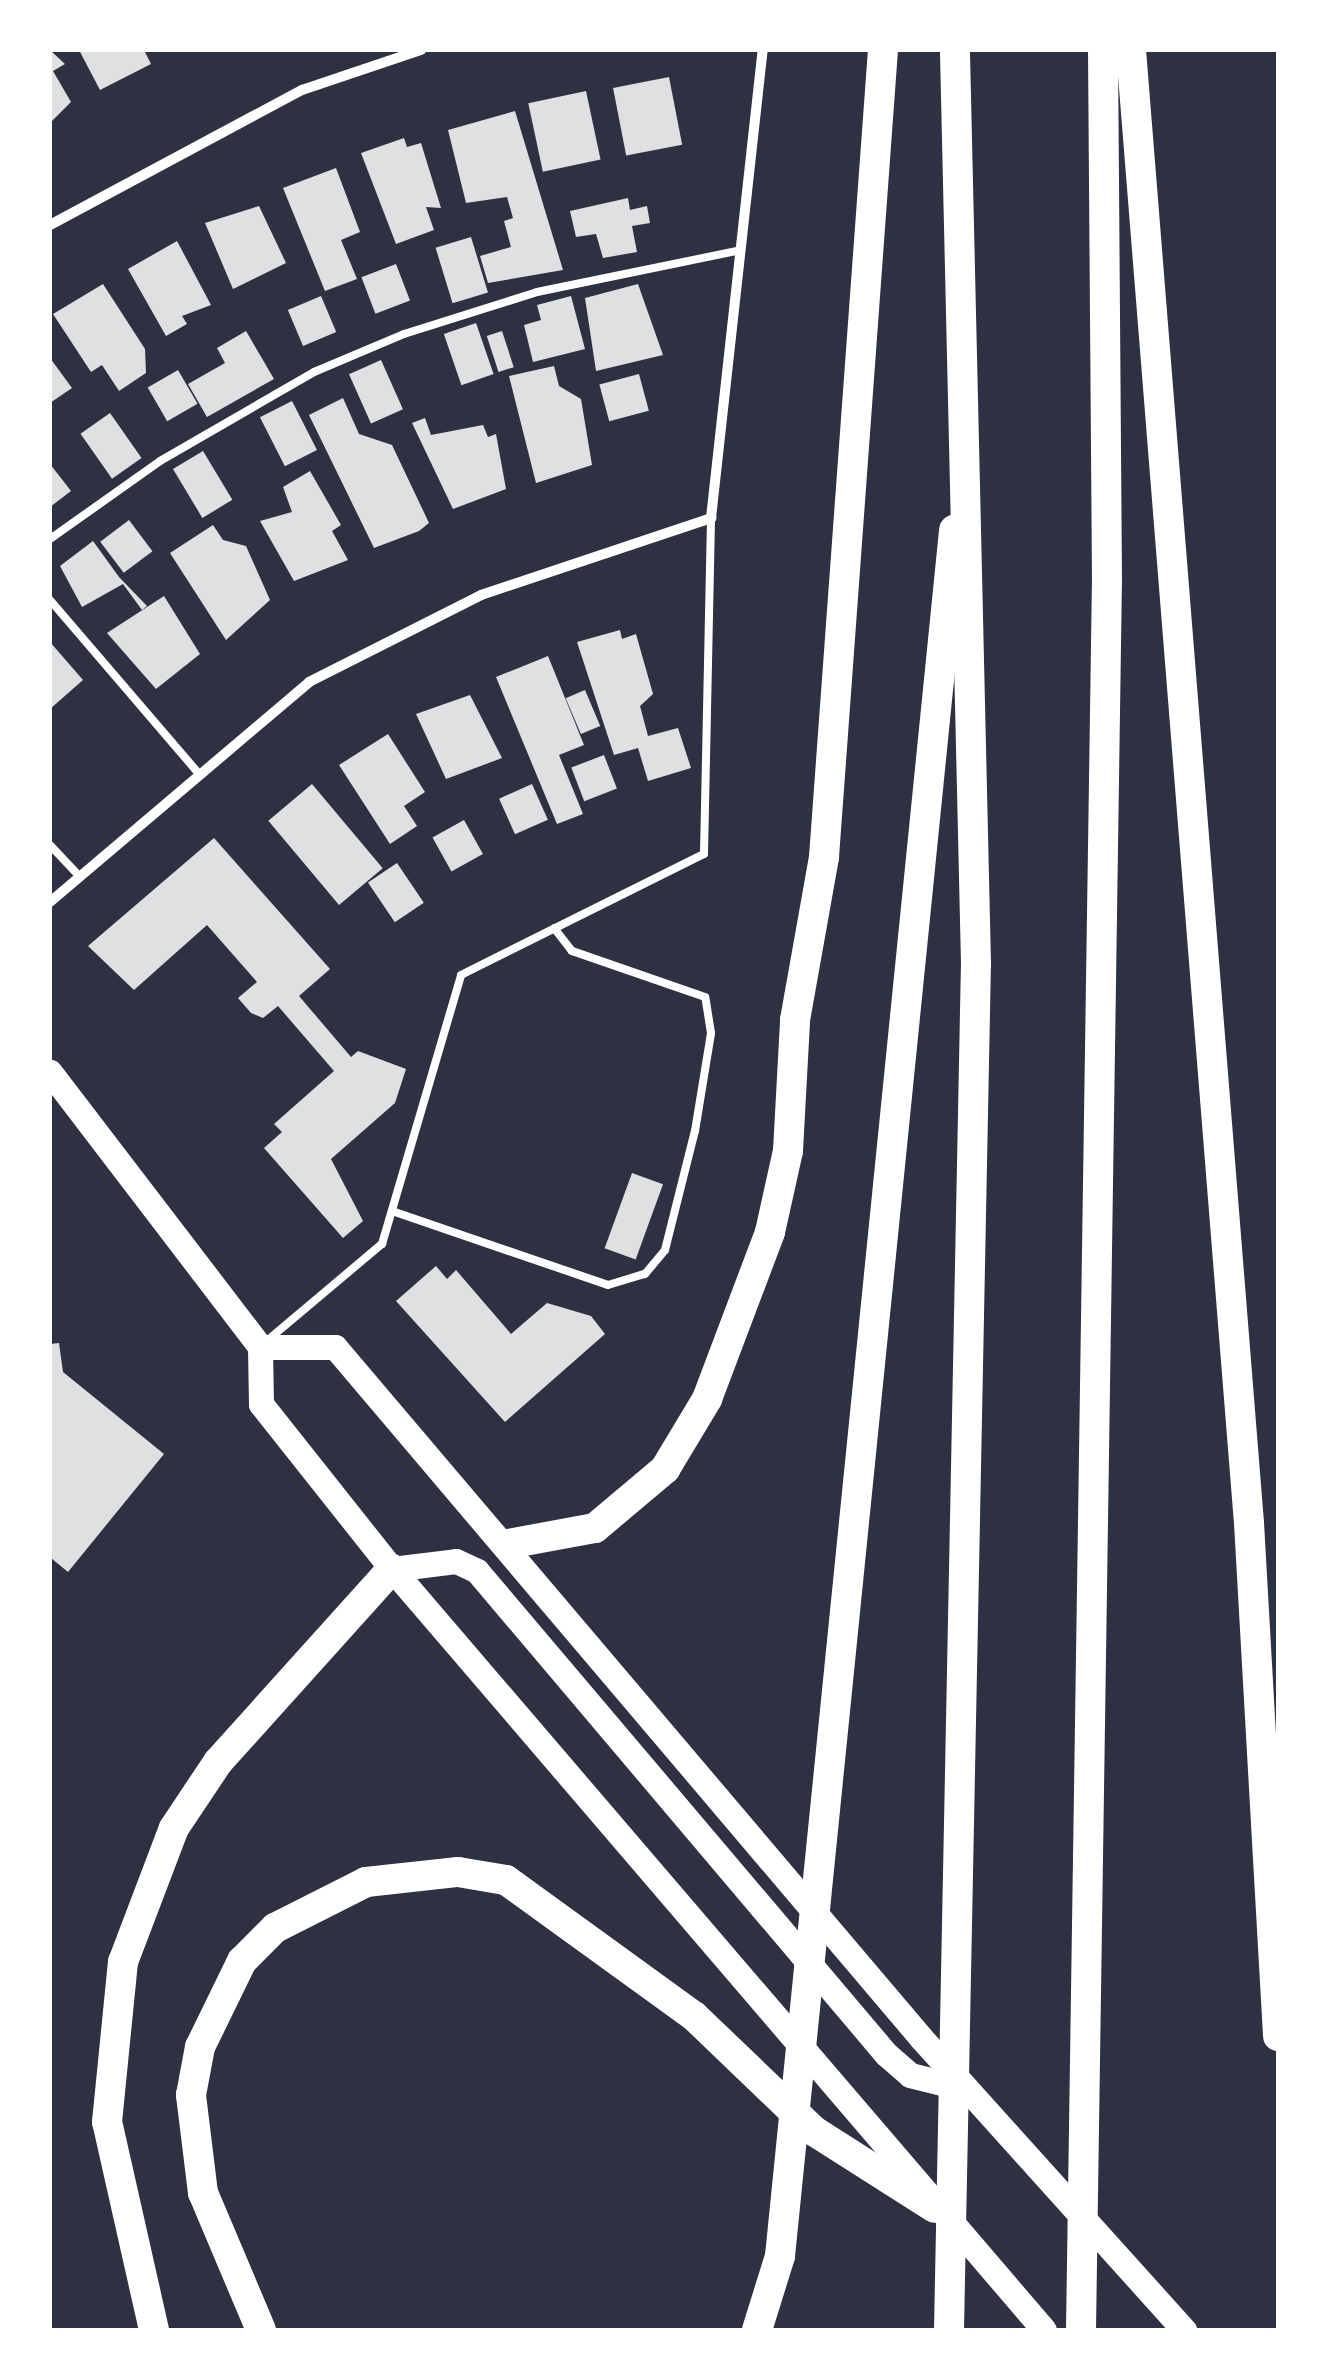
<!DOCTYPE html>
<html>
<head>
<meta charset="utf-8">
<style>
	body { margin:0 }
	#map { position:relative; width:1328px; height:2380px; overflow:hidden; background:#2d3142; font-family:"Nunito Sans",sans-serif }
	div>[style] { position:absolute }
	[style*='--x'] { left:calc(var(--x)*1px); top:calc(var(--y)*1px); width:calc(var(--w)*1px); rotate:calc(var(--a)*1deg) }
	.building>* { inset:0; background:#e0e0e3; transform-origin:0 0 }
	.service>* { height:8px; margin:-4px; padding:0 4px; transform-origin:4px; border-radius:4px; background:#fff }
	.minor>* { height:10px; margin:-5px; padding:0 5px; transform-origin:5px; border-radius:5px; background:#fff }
	.primary>* { height:25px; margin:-12.5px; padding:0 12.5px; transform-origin:12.5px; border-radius:12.5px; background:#fff }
	.motorway>* { height:30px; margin:-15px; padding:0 15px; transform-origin:15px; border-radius:15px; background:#fff }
	span { translate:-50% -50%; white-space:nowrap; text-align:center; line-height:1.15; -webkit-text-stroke:9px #fff; paint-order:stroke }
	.frame { position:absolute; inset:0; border:52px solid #fff; pointer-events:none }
</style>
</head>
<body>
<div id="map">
	<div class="building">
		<i style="clip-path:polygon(50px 50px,65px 64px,53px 71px,71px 102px,50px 123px)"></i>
		<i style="clip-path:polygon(79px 50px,144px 50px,151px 64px,100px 90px)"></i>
		<i style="left:669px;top:77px;width:69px;height:57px;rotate:79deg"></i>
		<i style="left:586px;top:91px;width:70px;height:59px;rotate:78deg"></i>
		<i style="clip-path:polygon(515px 111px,563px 270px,488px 283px,480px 256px,511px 247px,504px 221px,513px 218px,507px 197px,466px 203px,448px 130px)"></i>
		<i style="clip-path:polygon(404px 138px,407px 147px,421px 143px,441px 208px,426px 207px,434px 230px,396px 244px,361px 153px)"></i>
		<i style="clip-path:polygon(336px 168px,360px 232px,341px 240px,357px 279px,325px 291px,283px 188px)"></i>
		<i style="clip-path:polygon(628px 198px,630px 210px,647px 206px,650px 223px,632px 226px,637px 252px,603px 258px,596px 234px,576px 237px,570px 211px)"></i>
		<i style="clip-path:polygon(259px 206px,286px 263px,233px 289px,205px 223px)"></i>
		<i style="left:471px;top:237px;width:58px;height:37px;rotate:73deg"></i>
		<i style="clip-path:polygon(177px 241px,211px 305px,182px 316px,187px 324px,166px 336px,128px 269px)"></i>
		<i style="left:396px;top:264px;width:39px;height:37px;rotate:69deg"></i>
		<i style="clip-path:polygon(103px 284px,145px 349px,146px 373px,119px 391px,102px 365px,91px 372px,53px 314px)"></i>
		<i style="clip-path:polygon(638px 284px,663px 355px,596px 371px,585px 298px)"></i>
		<i style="left:321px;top:296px;width:39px;height:36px;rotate:67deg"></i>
		<i style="clip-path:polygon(571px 296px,585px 349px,533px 362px,524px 325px,541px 320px,537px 305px)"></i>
		<i style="left:476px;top:323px;width:54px;height:34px;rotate:71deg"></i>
		<i style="clip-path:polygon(246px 331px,274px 379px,207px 417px,188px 384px,225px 363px,217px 348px)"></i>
		<i style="left:502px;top:331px;width:38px;height:16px;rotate:72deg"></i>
		<i style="clip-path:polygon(50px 358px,72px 388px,50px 403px)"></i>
		<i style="left:381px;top:360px;width:54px;height:35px;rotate:66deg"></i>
		<i style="clip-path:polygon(554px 366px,559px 386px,581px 399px,592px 465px,536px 483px,509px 376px)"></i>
		<i style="left:178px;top:370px;width:39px;height:35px;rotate:60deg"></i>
		<i style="left:639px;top:374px;width:38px;height:41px;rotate:75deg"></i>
		<i style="clip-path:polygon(343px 398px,359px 434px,392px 445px,429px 523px,419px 531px,374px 548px,309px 415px)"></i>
		<i style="left:292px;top:401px;width:55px;height:36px;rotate:63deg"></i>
		<i style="left:110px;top:413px;width:55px;height:36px;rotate:55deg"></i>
		<i style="clip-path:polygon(425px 418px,431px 435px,483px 425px,488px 437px,496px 434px,506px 489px,453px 509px,412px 423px)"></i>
		<i style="left:203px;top:451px;width:57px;height:35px;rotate:59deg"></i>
		<i style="clip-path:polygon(50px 464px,71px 491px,50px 507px)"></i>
		<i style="clip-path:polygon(310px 471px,341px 525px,332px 531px,348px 560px,294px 581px,260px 521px,292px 512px,283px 487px)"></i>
		<i style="left:129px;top:520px;width:39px;height:36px;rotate:53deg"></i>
		<i style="clip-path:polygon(213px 525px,223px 540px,246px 546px,270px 600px,226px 640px,170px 553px)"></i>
		<i style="clip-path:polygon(93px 541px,119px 577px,147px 606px,142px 610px,123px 584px,82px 607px,60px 566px)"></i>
		<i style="clip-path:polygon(164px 596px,200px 654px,156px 689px,107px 633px)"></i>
		<i style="clip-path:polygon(620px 630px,622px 639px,636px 634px,653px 694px,640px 706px,648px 736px,678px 728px,691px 768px,648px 781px,638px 748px,614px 755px,577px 642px)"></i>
		<i style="clip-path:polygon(50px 642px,83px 680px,50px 709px)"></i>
		<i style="clip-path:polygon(548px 656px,584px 745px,559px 755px,583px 814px,557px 824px,496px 677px)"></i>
		<i style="left:585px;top:690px;width:39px;height:21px;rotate:67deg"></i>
		<i style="clip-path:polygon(470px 695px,502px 758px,446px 779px,416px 714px)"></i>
		<i style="clip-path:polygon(388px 734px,425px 792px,404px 806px,417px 826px,390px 844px,339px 765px)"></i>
		<i style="left:604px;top:755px;width:36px;height:35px;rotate:69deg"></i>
		<i style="left:312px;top:784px;width:110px;height:57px;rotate:50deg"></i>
		<i style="left:532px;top:784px;width:39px;height:36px;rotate:66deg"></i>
		<i style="left:464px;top:820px;width:39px;height:36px;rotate:61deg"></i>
		<i style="clip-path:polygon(214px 838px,330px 969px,299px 996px,351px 1057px,358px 1051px,406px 1069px,395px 1103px,331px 1159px,363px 1221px,343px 1238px,264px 1148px,282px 1132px,274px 1124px,334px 1071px,278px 1006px,263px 1018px,251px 1013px,238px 998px,257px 982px,207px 925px,134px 990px,88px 946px)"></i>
		<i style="left:397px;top:863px;width:48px;height:35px;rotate:56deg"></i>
		<i style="left:632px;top:1173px;width:33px;height:80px;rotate:20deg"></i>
		<i style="clip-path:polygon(436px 1266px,447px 1279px,456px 1270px,511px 1334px,547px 1303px,591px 1316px,605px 1334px,505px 1422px,396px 1301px)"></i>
		<i style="clip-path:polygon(59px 1343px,63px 1372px,164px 1454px,68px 1572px,51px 1558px,50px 1344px)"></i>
	</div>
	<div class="service">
		<i style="--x:50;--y:539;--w:135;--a:-35.3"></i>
		<i style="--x:160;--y:461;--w:178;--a:-30"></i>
		<i style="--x:314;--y:372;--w:98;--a:-22.9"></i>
		<i style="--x:404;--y:334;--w:139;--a:-17.5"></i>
		<i style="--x:537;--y:292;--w:208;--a:-11.6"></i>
		<i style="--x:50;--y:600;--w:230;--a:49.4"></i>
		<i style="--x:50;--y:845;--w:44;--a:46.8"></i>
		<i style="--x:392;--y:1211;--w:228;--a:18.9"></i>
		<i style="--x:608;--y:1285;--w:39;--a:-17"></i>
		<i style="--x:645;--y:1274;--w:31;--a:-50"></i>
		<i style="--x:665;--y:1250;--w:123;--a:-75.9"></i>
		<i style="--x:695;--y:1131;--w:99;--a:-80.7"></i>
		<i style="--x:711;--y:1033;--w:36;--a:-99"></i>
		<i style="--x:705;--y:997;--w:141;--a:-160.9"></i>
		<i style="--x:572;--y:951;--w:29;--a:-128"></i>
		<i style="--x:269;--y:1339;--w:148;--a:-40.1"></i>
		<i style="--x:382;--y:1244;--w:280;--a:-73.6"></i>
		<i style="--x:461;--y:975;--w:271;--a:-26.5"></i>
		<i style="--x:704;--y:854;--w:336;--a:-88.8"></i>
	</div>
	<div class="minor">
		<i style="--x:50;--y:225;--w:286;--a:-28.2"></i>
		<i style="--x:302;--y:90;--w:126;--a:-18.6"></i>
		<i style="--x:50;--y:902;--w:340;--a:-40.3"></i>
		<i style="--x:309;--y:682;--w:193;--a:-26.8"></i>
		<i style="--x:481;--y:595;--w:243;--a:-18.5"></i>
		<i style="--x:711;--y:518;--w:471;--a:-83.7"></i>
	</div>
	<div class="primary">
		<i style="--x:50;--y:1072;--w:346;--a:52.6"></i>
		<i style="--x:260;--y:1347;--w:57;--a:89"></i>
		<i style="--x:261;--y:1404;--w:211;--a:51.6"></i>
		<i style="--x:392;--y:1569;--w:1002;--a:49.41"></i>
		<i style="--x:260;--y:1347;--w:75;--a:0"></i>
		<i style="--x:335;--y:1347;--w:907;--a:49.69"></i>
		<i style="--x:922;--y:2039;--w:392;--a:48"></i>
		<i style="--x:392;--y:1569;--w:64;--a:-7.1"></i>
		<i style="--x:456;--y:1561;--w:23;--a:25"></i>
		<i style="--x:477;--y:1571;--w:633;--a:49.74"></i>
		<i style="--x:886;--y:2054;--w:32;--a:41"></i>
		<i style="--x:910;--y:2075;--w:58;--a:14"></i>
	</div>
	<div class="motorway">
		<i style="--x:1131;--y:50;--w:1478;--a:85.42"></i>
		<i style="--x:1249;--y:1523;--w:514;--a:86.76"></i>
		<i style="--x:508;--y:1544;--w:88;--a:-10.4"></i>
		<i style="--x:595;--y:1528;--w:92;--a:-40.1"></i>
		<i style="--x:665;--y:1469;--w:82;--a:-59"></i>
		<i style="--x:707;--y:1399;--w:178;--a:-69.3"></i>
		<i style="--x:770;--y:1232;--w:83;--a:-77.5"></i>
		<i style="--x:788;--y:1151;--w:131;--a:-86.9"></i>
		<i style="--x:795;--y:1020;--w:166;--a:-79.9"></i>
		<i style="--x:824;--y:857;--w:809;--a:-85.82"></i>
		<i style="--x:154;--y:2330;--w:213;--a:-102.7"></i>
		<i style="--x:107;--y:2122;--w:161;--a:-84.3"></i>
		<i style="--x:123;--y:1962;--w:143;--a:-69.2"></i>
		<i style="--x:174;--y:1828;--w:79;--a:-56.3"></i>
		<i style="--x:218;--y:1762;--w:260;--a:-48"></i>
		<i style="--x:261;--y:2330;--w:149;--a:-112.9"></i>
		<i style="--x:203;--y:2193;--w:99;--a:-97"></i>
		<i style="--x:191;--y:2095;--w:49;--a:-79.4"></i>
		<i style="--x:200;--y:2047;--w:96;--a:-64"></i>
		<i style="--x:242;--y:1961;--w:47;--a:-45"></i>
		<i style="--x:275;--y:1928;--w:102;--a:-26.8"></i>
		<i style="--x:366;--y:1882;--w:93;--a:-6.2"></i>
		<i style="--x:458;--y:1872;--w:49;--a:9.5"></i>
		<i style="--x:506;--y:1880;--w:232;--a:35.9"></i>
		<i style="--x:694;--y:2016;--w:166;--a:43.8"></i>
		<i style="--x:814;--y:2131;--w:143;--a:32.5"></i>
		<i style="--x:757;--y:2330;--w:77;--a:-72.7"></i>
		<i style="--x:780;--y:2256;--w:1735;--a:-84.24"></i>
		<i style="--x:949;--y:2330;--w:1366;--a:-88.87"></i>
		<i style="--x:976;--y:964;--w:914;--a:-91.32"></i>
		<i style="--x:1081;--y:2330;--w:1748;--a:-89.15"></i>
		<i style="--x:1107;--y:582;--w:532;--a:-90.43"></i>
	</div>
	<div class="frame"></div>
</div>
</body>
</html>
